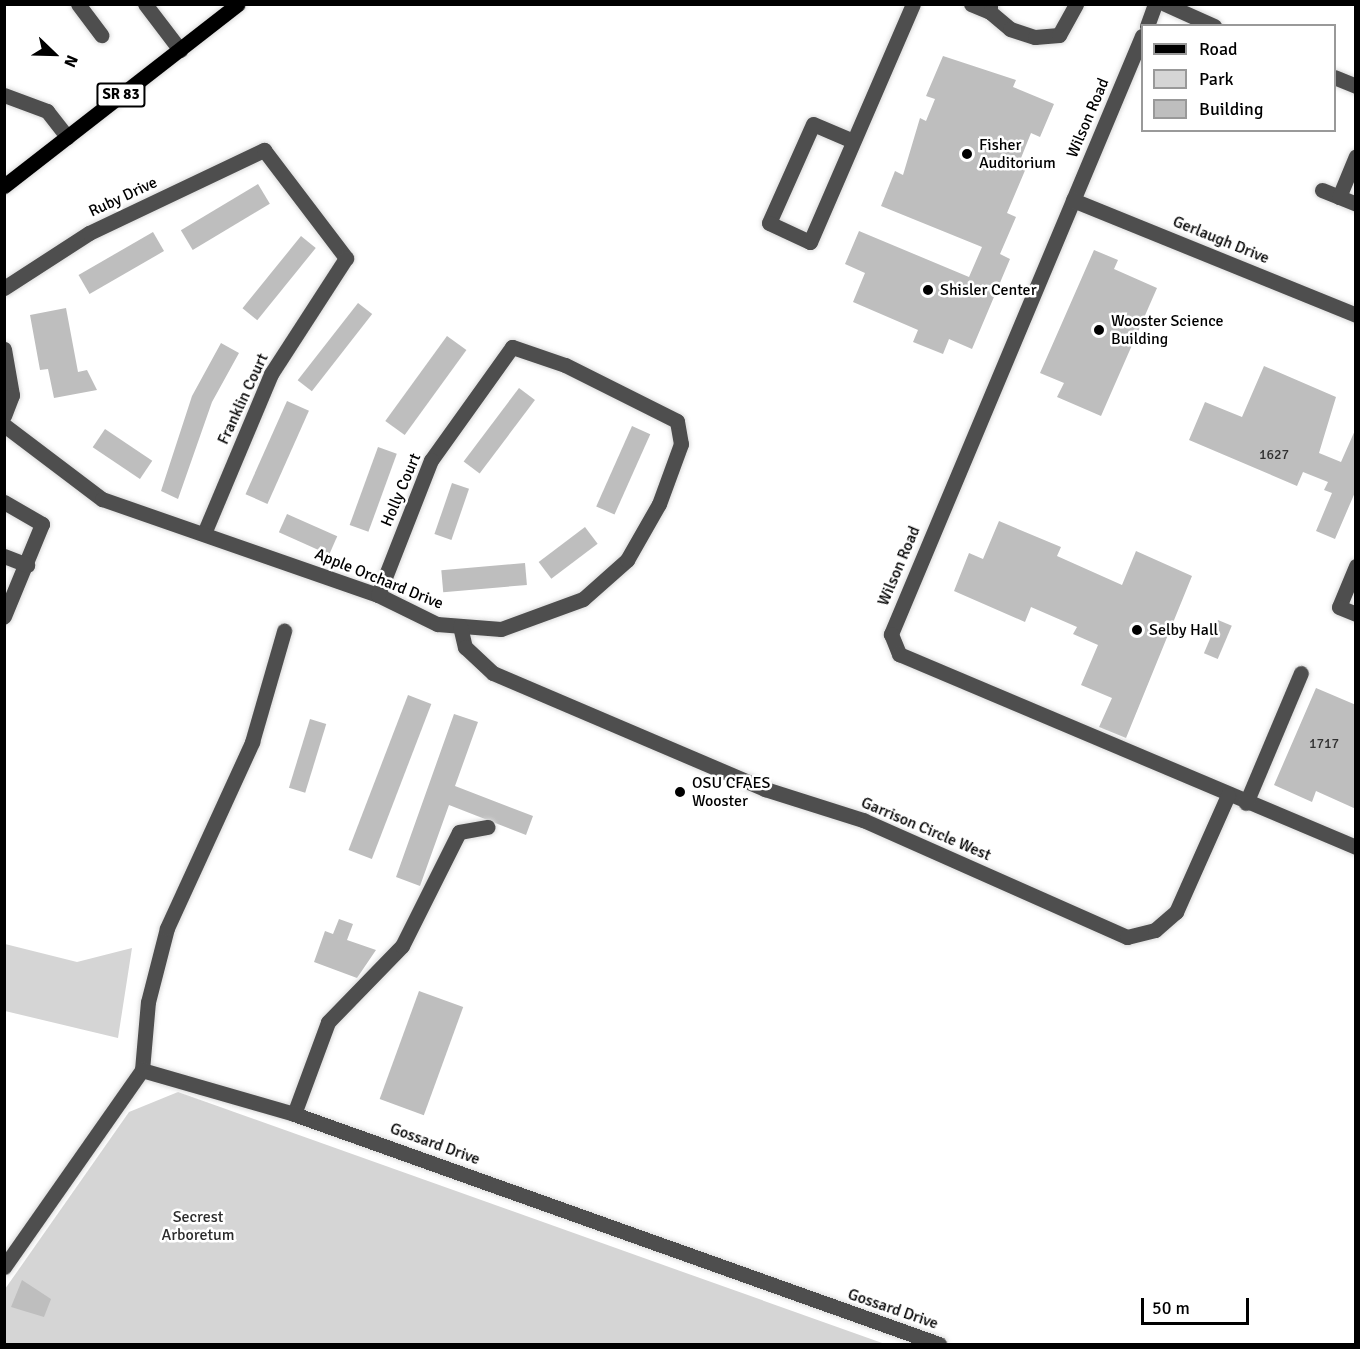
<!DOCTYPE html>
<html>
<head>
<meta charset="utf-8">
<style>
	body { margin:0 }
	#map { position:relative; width:1360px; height:1349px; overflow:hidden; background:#fff; font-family:Signika,sans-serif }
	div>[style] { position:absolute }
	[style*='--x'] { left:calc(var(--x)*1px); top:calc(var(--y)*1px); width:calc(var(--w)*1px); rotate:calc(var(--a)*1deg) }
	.green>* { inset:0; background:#d5d5d5 }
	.building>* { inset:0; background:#bebebe; transform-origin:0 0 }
	.roads { filter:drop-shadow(0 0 2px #dbdbdb) drop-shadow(0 0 2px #dbdbdb) }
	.minor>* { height:15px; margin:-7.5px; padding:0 7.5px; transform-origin:7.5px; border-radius:7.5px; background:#4e4e4e }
	.major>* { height:15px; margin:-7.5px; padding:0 7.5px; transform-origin:7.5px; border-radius:7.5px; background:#000 }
	.dots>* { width:16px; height:16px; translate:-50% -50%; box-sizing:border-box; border:3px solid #fff; border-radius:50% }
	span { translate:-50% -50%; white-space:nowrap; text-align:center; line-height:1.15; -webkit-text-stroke:5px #fff; paint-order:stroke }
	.number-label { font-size:14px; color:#303030 }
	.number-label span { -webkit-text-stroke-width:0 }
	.shield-label span { padding:2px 4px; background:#fff; border:2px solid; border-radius:4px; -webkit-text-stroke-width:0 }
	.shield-label { font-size:15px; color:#000; font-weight:700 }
	.street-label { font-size:16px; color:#000 }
	.poi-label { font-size:16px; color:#000 }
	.left { translate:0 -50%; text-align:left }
	.park-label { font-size:16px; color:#2c2c2c }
	.frame { position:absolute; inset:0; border:6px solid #000; pointer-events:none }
	.legend { position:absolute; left:1141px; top:24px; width:195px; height:108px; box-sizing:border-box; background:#fff; border:2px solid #999; margin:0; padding:8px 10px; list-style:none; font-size:18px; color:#000 }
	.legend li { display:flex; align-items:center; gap:12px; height:30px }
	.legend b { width:30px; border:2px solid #999 }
	.north { position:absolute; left:24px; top:24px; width:60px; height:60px; -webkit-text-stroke:4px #fff; paint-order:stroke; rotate:113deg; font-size:16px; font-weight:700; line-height:24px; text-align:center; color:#000 }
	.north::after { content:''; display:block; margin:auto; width:21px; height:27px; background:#000; clip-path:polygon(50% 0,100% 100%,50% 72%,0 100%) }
	.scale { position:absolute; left:1141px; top:1298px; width:108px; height:27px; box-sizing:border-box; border:3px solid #000; border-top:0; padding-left:8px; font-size:18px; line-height:21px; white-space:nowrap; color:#000; -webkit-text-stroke:4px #fff; paint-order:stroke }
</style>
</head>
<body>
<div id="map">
	<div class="green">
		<i style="clip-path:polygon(5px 944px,77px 962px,132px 948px,118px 1038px,5px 1011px)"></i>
		<i style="clip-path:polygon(178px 1092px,885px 1344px,5px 1344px,5px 1289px,129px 1112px)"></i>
	</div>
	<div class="building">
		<i style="clip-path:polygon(943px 56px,1016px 80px,1013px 87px,1054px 104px,1040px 137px,1031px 133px,1021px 158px,1029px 161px,1007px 213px,1016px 217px,1000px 254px,1010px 259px,972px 349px,949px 339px,943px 354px,913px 342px,918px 330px,853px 302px,865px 273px,845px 264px,859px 231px,969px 277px,982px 247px,881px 206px,895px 171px,903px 175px,920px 118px,926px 121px,935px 99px,926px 96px)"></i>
		<i style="left:258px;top:184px;width:23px;height:90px;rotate:59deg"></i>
		<i style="left:153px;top:232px;width:22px;height:86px;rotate:60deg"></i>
		<i style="left:301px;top:236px;width:19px;height:93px;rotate:39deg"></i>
		<i style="clip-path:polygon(1094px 250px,1118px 260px,1114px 269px,1157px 288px,1101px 416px,1057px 397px,1064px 383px,1040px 373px)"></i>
		<i style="left:358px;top:303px;width:18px;height:98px;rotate:38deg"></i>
		<i style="clip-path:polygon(66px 308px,78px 372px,87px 370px,97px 390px,54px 398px,48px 369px,40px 370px,30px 315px)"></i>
		<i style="left:447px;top:336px;width:24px;height:105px;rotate:36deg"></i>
		<i style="clip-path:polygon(221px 343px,239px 353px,212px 402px,178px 499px,161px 491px,192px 396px)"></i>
		<i style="clip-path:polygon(1264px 366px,1336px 397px,1319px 453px,1341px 462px,1356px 428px,1356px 490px,1335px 539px,1316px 531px,1332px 493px,1324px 490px,1328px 482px,1303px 472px,1297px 486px,1189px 440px,1205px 402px,1242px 417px)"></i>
		<i style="left:519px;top:388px;width:20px;height:92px;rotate:37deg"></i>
		<i style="left:287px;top:401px;width:24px;height:102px;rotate:24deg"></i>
		<i style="left:632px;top:426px;width:20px;height:88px;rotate:24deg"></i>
		<i style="left:105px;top:429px;width:57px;height:22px;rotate:34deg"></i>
		<i style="left:378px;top:447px;width:20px;height:83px;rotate:20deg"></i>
		<i style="left:452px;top:483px;width:18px;height:54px;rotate:19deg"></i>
		<i style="left:287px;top:514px;width:55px;height:20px;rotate:24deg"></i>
		<i style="clip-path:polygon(999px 521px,1061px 547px,1057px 556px,1122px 585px,1136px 551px,1192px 576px,1126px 738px,1099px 727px,1112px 698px,1081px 685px,1098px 645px,1073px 634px,1077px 627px,1031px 607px,1025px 622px,954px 591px,969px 553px,983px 559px)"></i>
		<i style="left:585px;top:527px;width:21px;height:58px;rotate:53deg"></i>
		<i style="left:525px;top:563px;width:22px;height:84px;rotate:85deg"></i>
		<i style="left:1218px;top:620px;width:15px;height:36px;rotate:23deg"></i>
		<i style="clip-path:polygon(1316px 688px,1356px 705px,1356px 809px,1316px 791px,1312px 802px,1274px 785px)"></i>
		<i style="left:408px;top:695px;width:25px;height:166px;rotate:21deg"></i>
		<i style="clip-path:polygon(454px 714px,478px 722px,455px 786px,533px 816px,526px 835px,449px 805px,420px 886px,396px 877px)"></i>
		<i style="left:310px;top:719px;width:17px;height:72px;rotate:17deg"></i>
		<i style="clip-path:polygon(339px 919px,353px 924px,347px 940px,376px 950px,357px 978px,314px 962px,325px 931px,333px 934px)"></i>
		<i style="left:419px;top:991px;width:47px;height:115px;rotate:20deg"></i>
		<i style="clip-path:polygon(22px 1280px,51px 1299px,44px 1317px,11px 1307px)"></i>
	</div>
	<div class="roads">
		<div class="minor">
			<i style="--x:78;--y:4;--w:39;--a:53"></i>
			<i style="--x:145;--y:4;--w:58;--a:52.7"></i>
			<i style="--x:971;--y:4;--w:21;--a:23"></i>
			<i style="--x:990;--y:4;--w:8;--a:90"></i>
			<i style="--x:990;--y:12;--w:26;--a:40"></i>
			<i style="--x:1010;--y:29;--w:26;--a:18"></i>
			<i style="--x:1035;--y:37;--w:24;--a:-5"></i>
			<i style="--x:1059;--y:35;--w:35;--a:-61"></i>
			<i style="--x:1165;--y:4;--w:54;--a:24.2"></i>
			<i style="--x:1147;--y:26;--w:23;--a:-70"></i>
			<i style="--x:1142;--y:36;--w:649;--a:112.77"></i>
			<i style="--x:891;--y:634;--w:22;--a:68"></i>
			<i style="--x:899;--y:654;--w:496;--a:22.9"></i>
			<i style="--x:1334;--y:77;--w:24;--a:22"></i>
			<i style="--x:4;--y:95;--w:46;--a:20.4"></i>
			<i style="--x:47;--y:111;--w:33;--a:52"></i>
			<i style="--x:853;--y:141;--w:43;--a:-157"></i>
			<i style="--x:813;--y:124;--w:108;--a:114"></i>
			<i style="--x:769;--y:223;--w:45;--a:24.9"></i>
			<i style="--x:810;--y:242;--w:259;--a:-66.6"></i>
			<i style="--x:1322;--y:190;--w:37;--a:22"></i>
			<i style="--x:1339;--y:197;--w:44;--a:-67.5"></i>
			<i style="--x:1073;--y:200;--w:305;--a:22.1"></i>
			<i style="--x:4;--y:288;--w:101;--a:-32.9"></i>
			<i style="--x:89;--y:233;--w:194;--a:-25.4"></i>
			<i style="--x:264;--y:150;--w:136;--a:52.8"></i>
			<i style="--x:346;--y:258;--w:138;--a:122.9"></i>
			<i style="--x:271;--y:374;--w:170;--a:112.8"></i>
			<i style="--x:4;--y:349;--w:47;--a:80.1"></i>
			<i style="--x:12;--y:395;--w:22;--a:111"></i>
			<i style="--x:4;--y:425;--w:123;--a:37.1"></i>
			<i style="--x:102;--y:499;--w:292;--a:19.2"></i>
			<i style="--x:378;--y:595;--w:66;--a:26.2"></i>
			<i style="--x:437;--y:624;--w:64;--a:4.5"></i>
			<i style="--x:501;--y:629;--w:87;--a:-20.1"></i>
			<i style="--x:583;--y:599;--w:59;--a:-41.6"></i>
			<i style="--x:627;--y:560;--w:64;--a:-60.3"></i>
			<i style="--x:659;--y:504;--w:64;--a:-69.9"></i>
			<i style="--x:681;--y:444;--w:23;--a:-100"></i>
			<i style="--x:677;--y:421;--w:125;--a:-153.4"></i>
			<i style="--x:565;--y:365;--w:56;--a:-161.2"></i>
			<i style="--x:512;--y:347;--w:139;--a:125.6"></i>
			<i style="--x:431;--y:460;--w:145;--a:111.4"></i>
			<i style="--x:4;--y:502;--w:44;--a:30.1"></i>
			<i style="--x:42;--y:524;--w:100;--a:112.4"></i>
			<i style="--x:4;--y:556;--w:25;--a:21"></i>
			<i style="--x:1356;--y:566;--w:44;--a:112.5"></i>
			<i style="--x:1339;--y:607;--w:18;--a:22"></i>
			<i style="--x:460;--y:626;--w:22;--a:77"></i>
			<i style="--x:465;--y:647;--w:38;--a:43"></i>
			<i style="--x:493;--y:673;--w:296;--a:23.1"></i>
			<i style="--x:765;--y:789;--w:103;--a:17.6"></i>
			<i style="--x:863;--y:820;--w:289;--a:23.9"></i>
			<i style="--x:1127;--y:937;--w:29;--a:-14"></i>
			<i style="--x:1155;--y:930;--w:28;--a:-41"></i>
			<i style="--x:1176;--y:912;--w:128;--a:-66"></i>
			<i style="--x:1246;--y:803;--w:141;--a:-67.1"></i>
			<i style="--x:142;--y:1070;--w:68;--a:-85"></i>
			<i style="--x:148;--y:1002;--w:76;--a:-75.6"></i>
			<i style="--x:167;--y:928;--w:205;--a:-65.4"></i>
			<i style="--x:252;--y:742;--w:116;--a:-73.9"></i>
			<i style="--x:294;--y:1114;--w:98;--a:-69.7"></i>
			<i style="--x:328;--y:1022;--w:106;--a:-45.8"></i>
			<i style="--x:402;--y:946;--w:127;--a:-63.4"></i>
			<i style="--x:459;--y:832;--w:29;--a:-10"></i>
			<i style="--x:4;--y:1267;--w:241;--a:-55"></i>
			<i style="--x:142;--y:1070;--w:158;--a:16.1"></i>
			<i style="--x:294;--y:1114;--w:685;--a:19.63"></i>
		</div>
		<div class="major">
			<i style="--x:4;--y:186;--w:296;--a:-37.9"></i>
		</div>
	</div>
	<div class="dots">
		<i style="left:967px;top:154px;background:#000"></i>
		<i style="left:928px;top:290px;background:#000"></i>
		<i style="left:1099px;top:330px;background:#000"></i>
		<i style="left:1137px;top:630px;background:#000"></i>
		<i style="left:680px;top:792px;background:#000"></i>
	</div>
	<div class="number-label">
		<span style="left:1274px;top:455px">1627</span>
		<span style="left:1324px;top:744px">1717</span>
	</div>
	<div class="shield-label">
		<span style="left:121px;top:95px">SR 83</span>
	</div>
	<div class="street-label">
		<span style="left:1088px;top:118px;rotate:-67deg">Wilson Road</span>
		<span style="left:123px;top:197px;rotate:-25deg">Ruby Drive</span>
		<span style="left:1221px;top:240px;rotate:22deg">Gerlaugh Drive</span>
		<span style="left:243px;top:399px;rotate:-65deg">Franklin Court</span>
		<span style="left:401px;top:490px;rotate:-67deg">Holly Court</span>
		<span style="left:899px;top:566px;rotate:-67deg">Wilson Road</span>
		<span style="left:379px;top:579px;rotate:22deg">Apple Orchard Drive</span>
		<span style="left:926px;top:829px;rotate:23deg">Garrison Circle West</span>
		<span style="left:435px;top:1144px;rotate:20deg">Gossard Drive</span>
		<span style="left:893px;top:1309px;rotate:19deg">Gossard Drive</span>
	</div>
	<div class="poi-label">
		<span class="left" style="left:979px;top:154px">Fisher<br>Auditorium</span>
		<span class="left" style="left:940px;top:290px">Shisler Center</span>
		<span class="left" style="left:1111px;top:330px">Wooster Science<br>Building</span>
		<span class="left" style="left:1149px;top:630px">Selby Hall</span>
		<span class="left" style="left:692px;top:792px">OSU CFAES<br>Wooster</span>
	</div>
	<div class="park-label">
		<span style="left:198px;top:1226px">Secrest<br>Arboretum</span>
	</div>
	<div class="frame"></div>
	<ul class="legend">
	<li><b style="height:8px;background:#000"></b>Road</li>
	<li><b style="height:16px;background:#d5d5d5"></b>Park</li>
	<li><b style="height:16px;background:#bebebe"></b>Building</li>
	</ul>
	<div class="north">N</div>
	<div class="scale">50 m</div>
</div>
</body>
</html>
